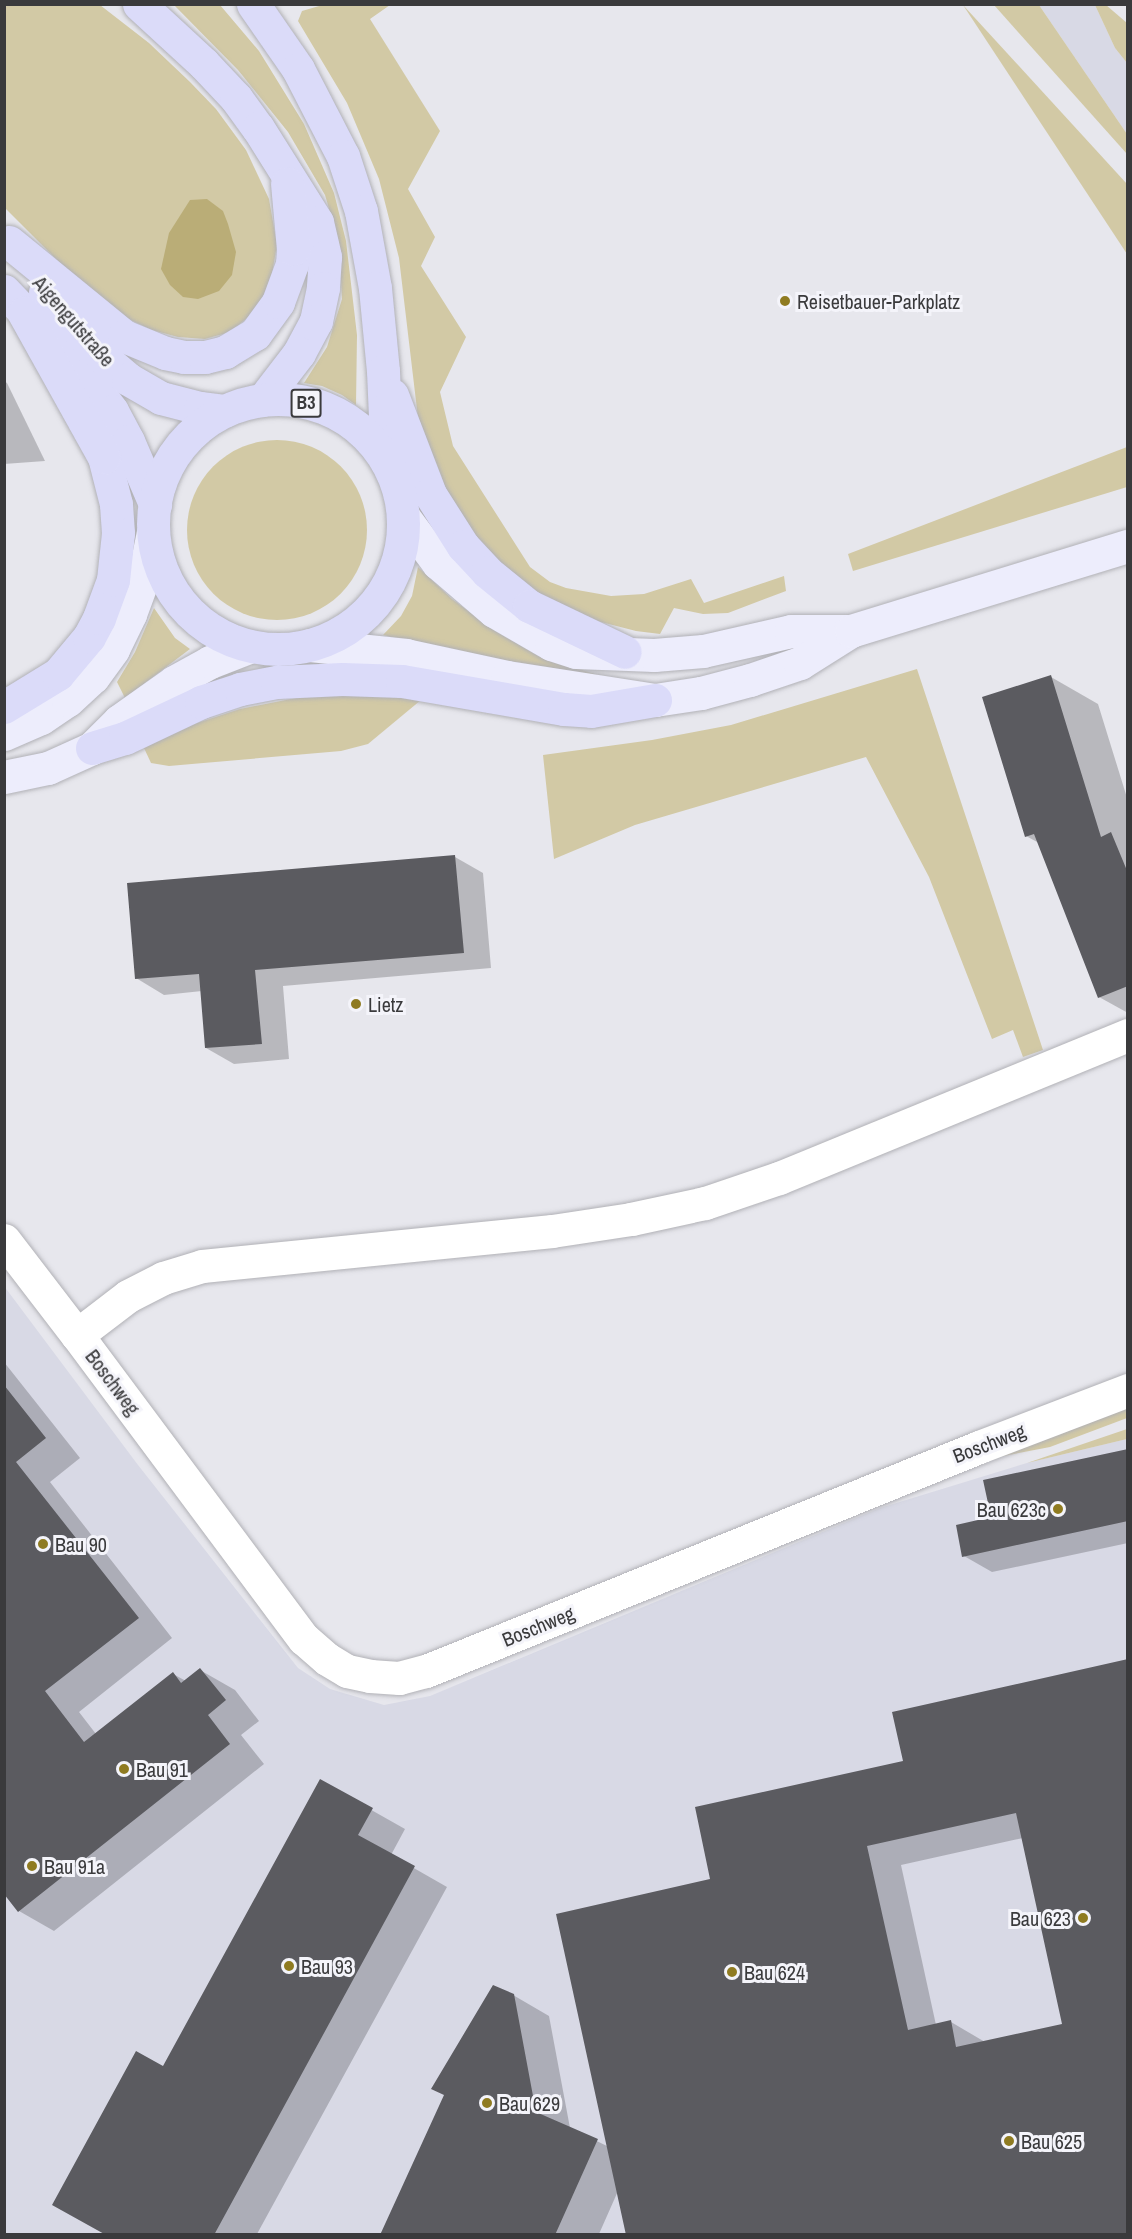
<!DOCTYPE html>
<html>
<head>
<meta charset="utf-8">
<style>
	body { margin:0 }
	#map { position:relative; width:1132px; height:2239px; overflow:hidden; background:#e7e7ed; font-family:"Archivo Narrow",sans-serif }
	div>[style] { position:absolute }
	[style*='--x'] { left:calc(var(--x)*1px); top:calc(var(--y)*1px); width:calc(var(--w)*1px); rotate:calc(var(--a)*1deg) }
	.built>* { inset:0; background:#d8d9e5 }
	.green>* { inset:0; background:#d2c9a5 }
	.round { border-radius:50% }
	.water>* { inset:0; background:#baad77 }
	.shadow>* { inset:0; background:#0003 }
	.building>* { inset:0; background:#5b5b60 }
	.roads { filter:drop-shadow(0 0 2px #b1b1b6) drop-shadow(0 0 2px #b1b1b6) }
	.street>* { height:33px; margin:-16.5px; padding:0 16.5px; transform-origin:16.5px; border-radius:16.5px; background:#fff }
	.secondary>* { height:33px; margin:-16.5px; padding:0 16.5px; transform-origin:16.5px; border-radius:16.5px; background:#ededfc }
	.primary>* { height:33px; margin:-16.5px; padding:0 16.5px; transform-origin:16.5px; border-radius:16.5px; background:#dbdbf9 }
	.primary>.ring { margin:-16.5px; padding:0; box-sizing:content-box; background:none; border:33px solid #dbdbf9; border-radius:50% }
	.dots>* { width:16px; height:16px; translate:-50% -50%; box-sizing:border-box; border:3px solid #f4f4fa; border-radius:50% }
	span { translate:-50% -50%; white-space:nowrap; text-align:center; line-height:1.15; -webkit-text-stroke:6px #f4f4fa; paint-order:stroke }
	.shield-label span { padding:2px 4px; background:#f4f4fa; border:2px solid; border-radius:4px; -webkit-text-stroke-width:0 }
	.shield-label { font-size:18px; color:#3a3a3c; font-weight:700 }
	.poi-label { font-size:20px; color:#3a3a3c }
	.left { translate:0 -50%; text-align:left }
	.right { translate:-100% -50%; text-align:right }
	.street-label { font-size:20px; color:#3a3a3c }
	.frame { position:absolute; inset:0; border:6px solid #3a3a3c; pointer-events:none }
</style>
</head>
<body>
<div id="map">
	<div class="built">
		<i style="clip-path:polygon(1039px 5px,1095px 5px,1115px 48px,1127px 63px,1127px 134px)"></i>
		<i style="clip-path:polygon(4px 1286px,138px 1465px,298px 1668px,330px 1689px,384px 1705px,430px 1696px,880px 1508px,1027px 1463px,1127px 1439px,1127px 2234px,5px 2234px)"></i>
	</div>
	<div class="green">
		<i style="clip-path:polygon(326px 4px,390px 5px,370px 19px,440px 131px,408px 189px,435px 237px,421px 266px,466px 337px,440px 392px,453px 446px,530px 567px,550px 582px,566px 588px,611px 596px,644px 594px,691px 579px,704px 603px,784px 576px,786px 591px,728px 613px,703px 614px,674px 608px,660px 634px,636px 631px,597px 621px,534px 596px,487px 557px,455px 514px,418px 418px,399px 258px,379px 179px,347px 103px,298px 21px,302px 11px)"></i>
		<i style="clip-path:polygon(4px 5px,100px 5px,149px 43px,190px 82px,216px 109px,246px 150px,269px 199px,277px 245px,270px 285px,253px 313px,230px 332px,205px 339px,178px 337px,152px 330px,120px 315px,84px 287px,5px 208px)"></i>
		<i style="clip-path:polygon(174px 5px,220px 5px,259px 51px,304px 124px,334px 193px,346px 241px,357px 335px,356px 405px,342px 395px,322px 386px,304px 383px,327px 347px,342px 299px,339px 242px,325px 195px,288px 132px,238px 70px)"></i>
		<i style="clip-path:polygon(963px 5px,1127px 184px,1127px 254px)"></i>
		<i style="clip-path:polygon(994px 5px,1039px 5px,1127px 134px,1127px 154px)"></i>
		<i style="clip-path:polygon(1095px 5px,1106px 5px,1127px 23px,1127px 63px,1115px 48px)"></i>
		<i class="round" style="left:187px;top:440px;width:180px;height:180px"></i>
		<i style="clip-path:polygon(1127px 447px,1127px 487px,853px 571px,848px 554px)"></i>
		<i style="clip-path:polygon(418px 567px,452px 599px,495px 631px,538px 656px,601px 676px,449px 651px,383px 635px,401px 616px,412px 596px)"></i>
		<i style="clip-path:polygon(154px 608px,175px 638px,190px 649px,125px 698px,117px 682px,135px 652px)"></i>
		<i style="clip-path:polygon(917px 669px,1043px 1050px,1023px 1057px,1013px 1030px,992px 1039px,929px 877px,866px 757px,635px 825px,554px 859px,543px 755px,652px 740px,731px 725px)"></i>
		<i style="clip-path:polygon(357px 694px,421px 700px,368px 744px,341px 751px,169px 766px,151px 763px,144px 748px,185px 727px,240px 709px,301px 697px)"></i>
		<i style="clip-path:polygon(1127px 1405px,1127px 1418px,1050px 1447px,978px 1461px)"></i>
		<i style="clip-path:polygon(1127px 1429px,1127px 1439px,1027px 1463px)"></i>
	</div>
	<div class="water">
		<i style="clip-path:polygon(207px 199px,223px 211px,228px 224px,236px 252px,232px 275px,219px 291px,198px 299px,183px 297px,170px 285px,161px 269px,169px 233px,190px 200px)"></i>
	</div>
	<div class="shadow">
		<i style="clip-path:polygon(4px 381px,7px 383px,45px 461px,4px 464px)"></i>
		<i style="clip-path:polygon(1051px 677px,1098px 704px,1128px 801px,1128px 1013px,1099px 997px,1039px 843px,1026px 836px)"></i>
		<i style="clip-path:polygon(455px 857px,483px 873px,491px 968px,283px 986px,289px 1059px,234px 1064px,206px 1048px,202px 991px,164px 995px,136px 978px)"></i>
		<i style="clip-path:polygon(4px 1362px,80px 1458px,50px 1482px,172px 1638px,79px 1712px,96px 1734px,173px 1674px,186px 1681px,200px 1670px,235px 1690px,259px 1721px,241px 1735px,264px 1764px,54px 1931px,19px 1911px,4px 1892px)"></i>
		<i style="clip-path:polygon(1128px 1450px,1128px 1543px,992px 1572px,964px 1556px,993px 1519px)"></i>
		<i style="clip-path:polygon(evenodd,1128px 1660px,1128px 2234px,618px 2191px,599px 2234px,381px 2234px,513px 1995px,549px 2016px,570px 2128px,609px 2147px,712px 1880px,905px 1762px,1128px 1660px,1023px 1838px,1064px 2025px,985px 2042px,951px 2022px,936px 2025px,901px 1865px,1023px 1838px)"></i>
		<i style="clip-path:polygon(320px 1781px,405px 1829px,391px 1855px,447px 1887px,257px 2234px,107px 2234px,163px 2068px)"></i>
	</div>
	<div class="building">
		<i style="clip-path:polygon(1051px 675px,1101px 837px,1111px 832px,1128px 873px,1128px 986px,1098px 998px,1034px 834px,1025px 837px,982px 697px)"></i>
		<i style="clip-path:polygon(455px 855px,464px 953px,255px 970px,262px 1044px,205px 1048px,199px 974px,135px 979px,127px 883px)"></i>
		<i style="clip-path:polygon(4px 1385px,46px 1438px,16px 1462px,139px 1618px,45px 1691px,84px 1742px,173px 1672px,181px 1683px,200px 1668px,226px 1700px,208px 1715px,230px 1744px,18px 1912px,4px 1894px)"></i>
		<i style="clip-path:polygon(1128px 1449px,1128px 1521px,962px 1557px,956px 1525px,991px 1517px,983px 1480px)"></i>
		<i style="clip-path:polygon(evenodd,1128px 1659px,1128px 2235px,626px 2235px,556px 1914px,710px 1879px,695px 1807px,903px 1761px,892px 1712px,1128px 1659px,1016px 1813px,1062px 2024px,956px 2047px,951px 2020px,908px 2030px,867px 1846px,1016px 1813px)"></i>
		<i style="clip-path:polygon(320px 1779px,373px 1808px,358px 1835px,415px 1866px,214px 2235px,106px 2235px,52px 2205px,136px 2051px,163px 2066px)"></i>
		<i style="clip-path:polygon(493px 1985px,514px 1994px,536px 2112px,598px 2139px,555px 2235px,380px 2235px,444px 2095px,431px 2089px)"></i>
	</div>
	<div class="roads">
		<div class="street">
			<i style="--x:4;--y:1240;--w:120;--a:52.5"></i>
			<i style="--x:77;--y:1335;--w:64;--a:-37.4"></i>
			<i style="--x:128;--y:1296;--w:39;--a:-27"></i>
			<i style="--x:163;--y:1278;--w:41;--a:-17.1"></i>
			<i style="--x:202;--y:1266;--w:352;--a:-5.7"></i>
			<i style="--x:552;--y:1231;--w:80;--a:-8.6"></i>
			<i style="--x:631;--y:1219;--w:76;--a:-12.2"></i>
			<i style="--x:705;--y:1203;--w:78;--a:-18.7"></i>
			<i style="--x:779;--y:1178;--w:377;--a:-22.3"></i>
			<i style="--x:77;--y:1335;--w:379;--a:53.3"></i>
			<i style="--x:304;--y:1639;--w:30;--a:41"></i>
			<i style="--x:327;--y:1659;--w:23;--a:31"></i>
			<i style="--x:347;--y:1671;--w:24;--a:12"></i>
			<i style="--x:370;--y:1676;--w:29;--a:4"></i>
			<i style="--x:399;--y:1678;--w:28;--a:-15"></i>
			<i style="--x:426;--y:1671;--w:597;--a:-22.05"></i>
			<i style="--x:979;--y:1447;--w:160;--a:-20.9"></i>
		</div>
		<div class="secondary">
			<i style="--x:403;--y:516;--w:59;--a:53.3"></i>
			<i style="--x:438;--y:563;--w:74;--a:40.6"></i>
			<i style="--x:494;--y:611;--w:66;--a:30.1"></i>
			<i style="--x:551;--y:644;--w:26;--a:18"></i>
			<i style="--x:576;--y:652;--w:78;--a:2.2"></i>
			<i style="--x:654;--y:655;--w:49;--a:-4.7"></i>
			<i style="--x:703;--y:651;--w:90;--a:-12.8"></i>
			<i style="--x:791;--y:631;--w:60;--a:0"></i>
			<i style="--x:310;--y:645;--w:97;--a:5.9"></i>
			<i style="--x:406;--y:655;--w:103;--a:12.3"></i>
			<i style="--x:507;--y:677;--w:150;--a:8.8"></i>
			<i style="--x:655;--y:700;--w:47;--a:-8.7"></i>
			<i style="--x:701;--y:693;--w:51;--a:-14.9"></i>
			<i style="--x:750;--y:680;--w:53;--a:-18.8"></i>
			<i style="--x:800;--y:663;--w:60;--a:-32.1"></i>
			<i style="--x:851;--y:631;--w:290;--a:-17.1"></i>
			<i style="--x:4;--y:734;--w:40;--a:-23.4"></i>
			<i style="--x:41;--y:718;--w:32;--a:-34"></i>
			<i style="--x:68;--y:700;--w:34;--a:-43"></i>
			<i style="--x:93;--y:677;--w:34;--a:-54"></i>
			<i style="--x:113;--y:649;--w:39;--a:-64"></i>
			<i style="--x:130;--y:614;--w:40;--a:-69.8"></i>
			<i style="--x:144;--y:576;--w:45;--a:-78.4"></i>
			<i style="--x:4;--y:777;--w:45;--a:-11.6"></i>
			<i style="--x:48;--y:768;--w:48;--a:-24.4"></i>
			<i style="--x:92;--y:748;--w:38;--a:-45"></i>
			<i style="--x:119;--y:721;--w:67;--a:-35.3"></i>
			<i style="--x:174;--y:682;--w:41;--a:-29.1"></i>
			<i style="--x:210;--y:662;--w:42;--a:-21"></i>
		</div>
		<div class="primary">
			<i style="--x:139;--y:4;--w:88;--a:42.7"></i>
			<i style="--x:204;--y:64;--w:47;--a:46.7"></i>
			<i style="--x:236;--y:98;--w:37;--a:54"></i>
			<i style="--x:258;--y:128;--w:111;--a:57.9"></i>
			<i style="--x:317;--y:222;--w:36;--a:77"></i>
			<i style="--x:325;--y:257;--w:31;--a:94"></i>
			<i style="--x:323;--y:288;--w:34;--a:102"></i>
			<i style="--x:316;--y:321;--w:36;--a:118"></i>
			<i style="--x:299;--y:353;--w:59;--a:127.5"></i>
			<i style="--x:253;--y:4;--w:79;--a:55.3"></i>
			<i style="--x:298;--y:69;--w:98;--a:62.7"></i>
			<i style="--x:343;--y:156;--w:58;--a:71.9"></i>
			<i style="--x:361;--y:211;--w:78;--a:79.7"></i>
			<i style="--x:375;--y:288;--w:83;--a:84.5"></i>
			<i style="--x:383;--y:371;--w:91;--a:87.5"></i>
			<i style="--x:9;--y:242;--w:149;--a:39.3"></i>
			<i style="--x:124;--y:336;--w:44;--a:22.5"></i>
			<i style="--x:165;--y:353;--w:19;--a:12"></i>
			<i style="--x:184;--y:357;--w:21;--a:0"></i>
			<i style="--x:205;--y:357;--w:21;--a:-14"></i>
			<i style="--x:225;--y:352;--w:35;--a:-31"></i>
			<i style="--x:255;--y:334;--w:39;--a:-54"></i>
			<i style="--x:278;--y:302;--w:40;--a:-69.8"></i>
			<i style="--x:292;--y:264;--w:15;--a:-86"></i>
			<i style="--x:293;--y:249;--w:66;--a:-95.2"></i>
			<i style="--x:4;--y:291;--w:117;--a:46"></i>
			<i style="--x:85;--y:375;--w:45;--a:53.1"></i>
			<i style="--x:112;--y:411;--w:34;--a:62"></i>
			<i style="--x:128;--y:441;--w:69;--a:66.8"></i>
			<i style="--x:45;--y:292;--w:86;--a:48.8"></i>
			<i style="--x:102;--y:357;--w:34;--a:40"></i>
			<i style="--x:128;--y:379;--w:38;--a:30"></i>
			<i style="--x:161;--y:398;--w:40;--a:14.4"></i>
			<i style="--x:200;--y:408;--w:24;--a:7"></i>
			<i style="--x:392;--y:395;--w:106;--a:69"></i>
			<i style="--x:430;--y:494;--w:62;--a:57.6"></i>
			<i style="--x:463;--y:546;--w:35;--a:47"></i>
			<i style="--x:487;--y:572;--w:54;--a:39"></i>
			<i style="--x:529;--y:606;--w:106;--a:25.6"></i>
			<i class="ring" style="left:153px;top:399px;width:217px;height:217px"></i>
			<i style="--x:4;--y:707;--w:63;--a:-31.4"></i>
			<i style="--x:58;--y:674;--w:48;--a:-50"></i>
			<i style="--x:89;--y:637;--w:21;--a:-62"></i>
			<i style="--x:99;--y:618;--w:40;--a:-69.8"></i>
			<i style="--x:113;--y:580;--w:47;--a:-83.9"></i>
			<i style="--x:118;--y:533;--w:29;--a:-94"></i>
			<i style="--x:116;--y:504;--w:49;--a:-104.3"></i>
			<i style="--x:104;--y:457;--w:165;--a:-119.1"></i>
			<i style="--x:92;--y:748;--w:34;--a:-17"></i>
			<i style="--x:125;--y:738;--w:84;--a:-25.3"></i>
			<i style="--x:201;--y:702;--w:41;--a:-18.4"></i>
			<i style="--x:240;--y:689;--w:38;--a:-11"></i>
			<i style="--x:277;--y:682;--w:65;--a:-2.6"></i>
			<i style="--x:342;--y:679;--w:60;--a:1.9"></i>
			<i style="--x:402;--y:681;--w:164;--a:9.8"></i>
			<i style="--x:564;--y:709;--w:27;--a:4"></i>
			<i style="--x:591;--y:711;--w:65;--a:-9.8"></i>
		</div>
	</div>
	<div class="dots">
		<i style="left:785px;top:301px;background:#8f7b21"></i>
		<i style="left:356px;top:1004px;background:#8f7b21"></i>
		<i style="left:1058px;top:1509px;background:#8f7b21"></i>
		<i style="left:43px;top:1544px;background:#8f7b21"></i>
		<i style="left:124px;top:1769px;background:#8f7b21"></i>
		<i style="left:32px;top:1866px;background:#8f7b21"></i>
		<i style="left:1083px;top:1918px;background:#8f7b21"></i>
		<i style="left:289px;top:1966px;background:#8f7b21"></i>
		<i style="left:732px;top:1972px;background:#8f7b21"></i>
		<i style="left:487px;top:2103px;background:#8f7b21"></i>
		<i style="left:1009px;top:2141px;background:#8f7b21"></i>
	</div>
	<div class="shield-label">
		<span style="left:306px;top:403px">B3</span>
	</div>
	<div class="poi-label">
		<span class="left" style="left:797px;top:301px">Reisetbauer-Parkplatz</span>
		<span class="left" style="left:368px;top:1004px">Lietz</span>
		<span class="right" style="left:1046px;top:1509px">Bau 623c</span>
		<span class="left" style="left:55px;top:1544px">Bau 90</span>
		<span class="left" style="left:136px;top:1769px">Bau 91</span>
		<span class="left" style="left:44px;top:1866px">Bau 91a</span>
		<span class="right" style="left:1071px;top:1918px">Bau 623</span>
		<span class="left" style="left:301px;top:1966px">Bau 93</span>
		<span class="left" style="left:744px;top:1972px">Bau 624</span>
		<span class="left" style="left:499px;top:2103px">Bau 629</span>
		<span class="left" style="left:1021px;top:2141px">Bau 625</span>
	</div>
	<div class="street-label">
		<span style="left:74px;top:321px;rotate:49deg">Aigengutstraße</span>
		<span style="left:113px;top:1382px;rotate:53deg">Boschweg</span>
		<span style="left:989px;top:1443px;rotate:-21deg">Boschweg</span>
		<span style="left:538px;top:1626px;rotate:-22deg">Boschweg</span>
	</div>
	<div class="frame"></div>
</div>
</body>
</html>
